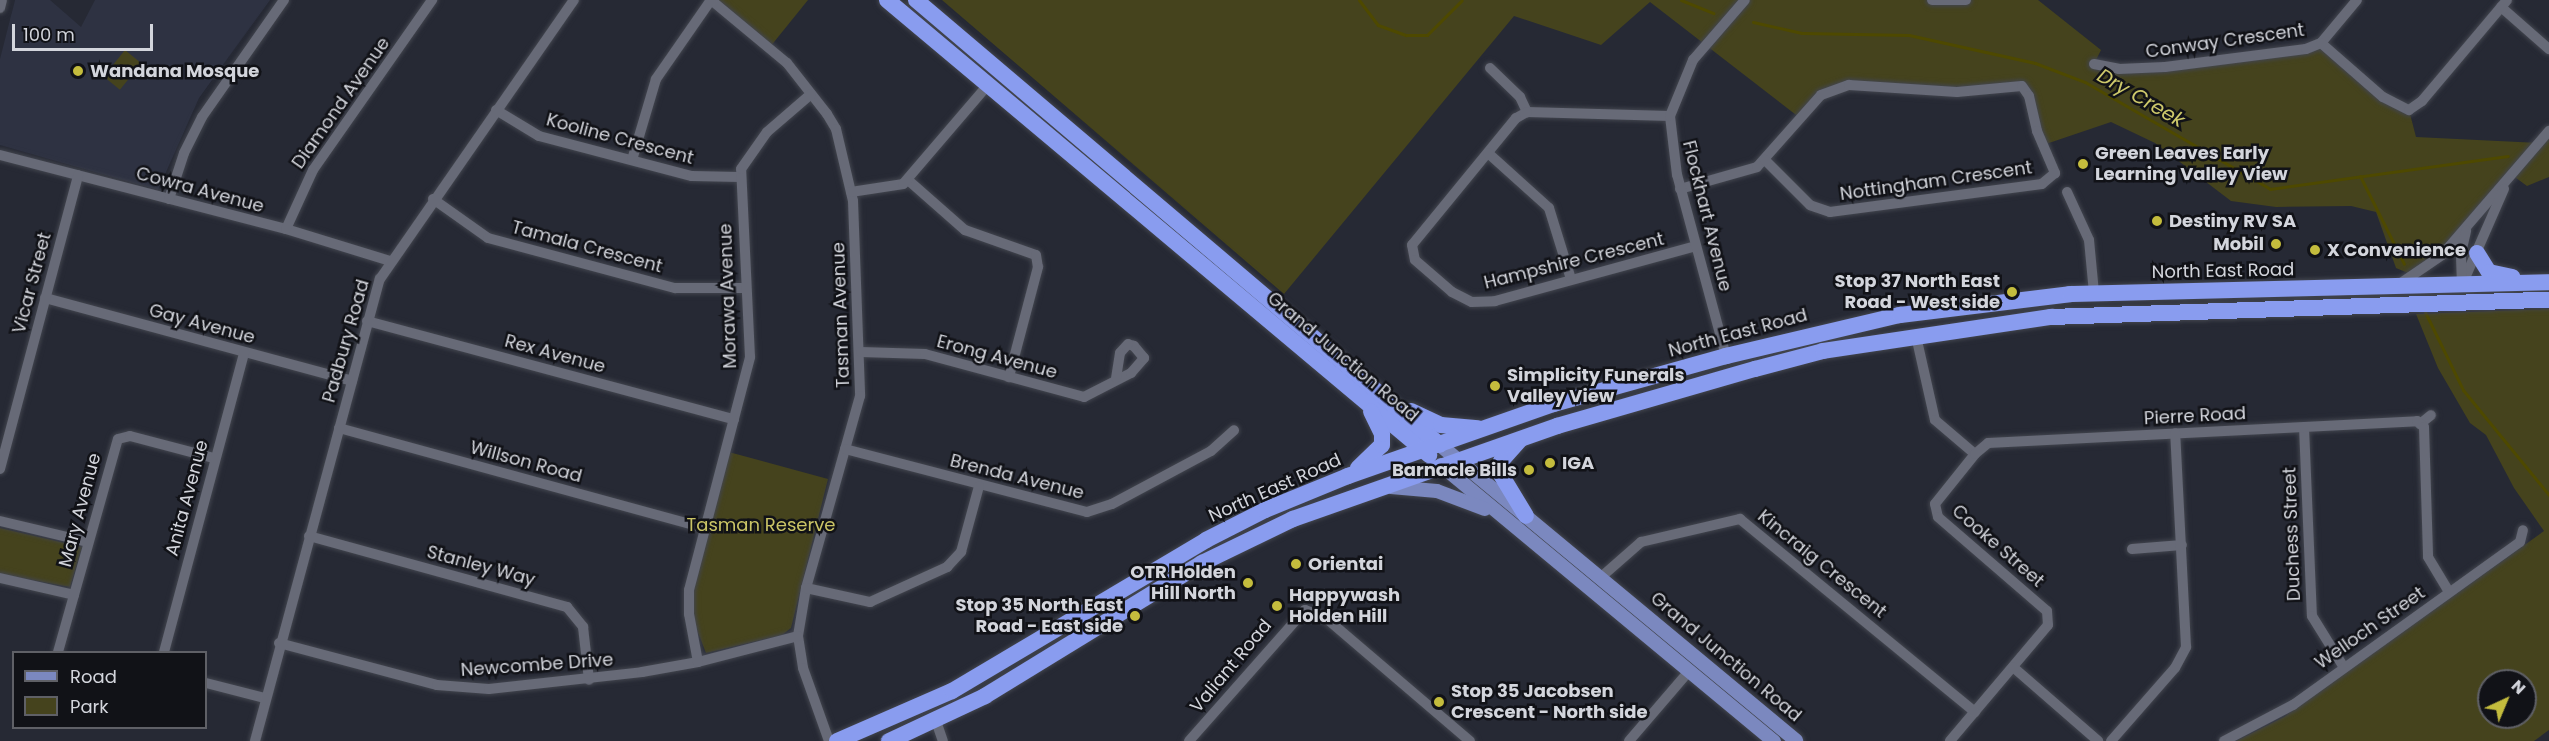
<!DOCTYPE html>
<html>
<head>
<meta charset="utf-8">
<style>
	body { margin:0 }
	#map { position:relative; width:2549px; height:741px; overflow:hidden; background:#262934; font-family:Poppins,sans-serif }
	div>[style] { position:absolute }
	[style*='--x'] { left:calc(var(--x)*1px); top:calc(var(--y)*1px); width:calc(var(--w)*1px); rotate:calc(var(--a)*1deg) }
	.built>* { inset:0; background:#2e3242 }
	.green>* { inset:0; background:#45431d; transform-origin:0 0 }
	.stream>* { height:3px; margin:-1.5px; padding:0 1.5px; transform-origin:1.5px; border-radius:1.5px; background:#4e4900 }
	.roads { filter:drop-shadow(0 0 2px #42454e) drop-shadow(0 0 2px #42454e) }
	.minor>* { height:10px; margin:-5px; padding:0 5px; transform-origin:5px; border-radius:5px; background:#676a77 }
	.major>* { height:14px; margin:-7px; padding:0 7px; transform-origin:7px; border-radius:7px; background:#7b88bf }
	.highway>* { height:16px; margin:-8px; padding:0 8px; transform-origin:8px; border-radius:8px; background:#899cef }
	.dots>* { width:16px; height:16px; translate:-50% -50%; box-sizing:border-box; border:3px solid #111217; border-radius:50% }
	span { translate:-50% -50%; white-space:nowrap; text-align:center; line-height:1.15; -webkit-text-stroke:5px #111217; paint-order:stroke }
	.street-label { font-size:18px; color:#d3d5dc }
	.poi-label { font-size:18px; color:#d3d5dc; font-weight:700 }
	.left { translate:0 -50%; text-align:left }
	.right { translate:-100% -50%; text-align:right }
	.park-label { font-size:18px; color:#cac466 }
	.water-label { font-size:20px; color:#cec96b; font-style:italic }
	.legend { position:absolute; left:12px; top:651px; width:195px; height:78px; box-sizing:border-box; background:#111217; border:2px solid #5f6066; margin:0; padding:8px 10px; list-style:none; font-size:18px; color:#d3d5dc }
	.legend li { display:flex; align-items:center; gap:12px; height:30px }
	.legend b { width:30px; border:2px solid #5f6066 }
	.north { position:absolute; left:2477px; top:669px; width:60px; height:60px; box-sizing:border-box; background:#111217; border:2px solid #5f6066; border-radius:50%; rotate:44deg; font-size:16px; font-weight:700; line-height:24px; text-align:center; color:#d3d5dc }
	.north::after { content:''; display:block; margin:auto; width:21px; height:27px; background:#c4bc3d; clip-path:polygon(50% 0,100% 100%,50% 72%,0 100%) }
	.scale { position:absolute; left:12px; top:24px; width:141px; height:27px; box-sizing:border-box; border:3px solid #d3d5dc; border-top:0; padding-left:8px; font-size:18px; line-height:21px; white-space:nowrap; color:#d3d5dc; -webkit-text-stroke:4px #111217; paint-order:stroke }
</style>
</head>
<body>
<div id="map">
	<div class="built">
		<i style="clip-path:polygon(15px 0,50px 0,81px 27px,95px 0,270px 0,199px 98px,158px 190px,0 145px,0 59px)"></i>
	</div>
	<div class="green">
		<i style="clip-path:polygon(711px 0,808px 0,770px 47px)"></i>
		<i style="clip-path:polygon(942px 0,2038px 0,2101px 50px,2094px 64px,2119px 69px,2321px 43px,2383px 97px,2409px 110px,2416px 137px,2539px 143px,2549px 131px,2549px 177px,2527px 186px,2512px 175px,2415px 276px,2396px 268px,2376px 212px,2351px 206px,2276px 207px,2231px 201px,2155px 143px,2111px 122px,2043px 145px,2027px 91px,1833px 88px,1800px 118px,1650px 2px,1601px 45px,1514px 16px,1284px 294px)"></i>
		<i style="left:125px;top:50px;width:21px;height:34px;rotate:39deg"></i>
		<i style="clip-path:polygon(evenodd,2549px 309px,2549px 730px,2534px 741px,2236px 741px,2284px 717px,2544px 531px,2514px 488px,2486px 435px,2470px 423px,2438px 368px,2416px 314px,2549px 309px,2489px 681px,2525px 681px,2525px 717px,2489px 717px,2489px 681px)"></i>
		<i style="clip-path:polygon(725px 451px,828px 479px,791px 628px,782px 635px,706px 653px,695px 625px,689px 590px)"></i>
		<i style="clip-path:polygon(0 528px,82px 547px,70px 587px,0 574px)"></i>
	</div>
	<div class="stream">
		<i style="--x:1359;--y:0;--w:31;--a:53"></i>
		<i style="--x:1378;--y:25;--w:30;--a:20"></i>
		<i style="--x:1406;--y:35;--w:21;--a:0"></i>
		<i style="--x:1427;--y:35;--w:49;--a:-45"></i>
		<i style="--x:1681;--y:0;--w:35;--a:22"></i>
		<i style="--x:1753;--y:22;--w:50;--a:12.7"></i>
		<i style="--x:1802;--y:33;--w:107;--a:1.1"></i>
		<i style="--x:1909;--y:35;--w:129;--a:12.5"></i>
		<i style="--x:2035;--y:63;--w:53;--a:20.8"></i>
		<i style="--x:2085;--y:82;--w:214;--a:30"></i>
		<i style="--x:2270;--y:189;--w:240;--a:-7.9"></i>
		<i style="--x:2360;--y:176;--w:98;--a:63.4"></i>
		<i style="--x:2425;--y:312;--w:87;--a:64"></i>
		<i style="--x:2463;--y:390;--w:136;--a:50.7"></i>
	</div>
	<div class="roads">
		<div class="minor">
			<i style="--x:711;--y:0;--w:99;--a:39.7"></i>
			<i style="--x:787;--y:63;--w:65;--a:51.9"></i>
			<i style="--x:827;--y:114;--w:17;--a:59"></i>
			<i style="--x:836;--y:129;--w:74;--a:76.7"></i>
			<i style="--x:853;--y:201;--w:195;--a:87.9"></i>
			<i style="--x:860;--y:396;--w:199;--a:105.7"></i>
			<i style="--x:806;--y:588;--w:49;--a:99.5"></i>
			<i style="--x:798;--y:636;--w:32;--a:81"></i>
			<i style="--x:803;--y:668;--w:77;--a:70.4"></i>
			<i style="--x:1932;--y:0;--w:34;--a:0"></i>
			<i style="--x:2501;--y:7;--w:64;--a:41.2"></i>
			<i style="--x:0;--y:8;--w:8;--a:-76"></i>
			<i style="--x:2321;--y:43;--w:56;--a:-50.1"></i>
			<i style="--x:2094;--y:64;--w:25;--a:11"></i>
			<i style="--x:2119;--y:69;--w:46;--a:-2.5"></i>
			<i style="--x:2165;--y:67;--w:142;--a:-7.3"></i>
			<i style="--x:2306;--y:49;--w:16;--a:-22"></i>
			<i style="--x:2321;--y:43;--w:82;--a:41.1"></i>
			<i style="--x:2383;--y:97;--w:29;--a:27"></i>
			<i style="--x:2409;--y:110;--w:16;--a:-35"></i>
			<i style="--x:2422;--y:101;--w:132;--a:-49.9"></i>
			<i style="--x:1490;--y:68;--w:42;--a:44"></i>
			<i style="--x:1520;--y:97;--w:17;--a:65"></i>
			<i style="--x:1527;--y:112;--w:143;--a:1.6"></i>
			<i style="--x:496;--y:110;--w:50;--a:31.2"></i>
			<i style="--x:539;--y:136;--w:158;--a:14.7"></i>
			<i style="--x:692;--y:176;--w:48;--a:1.2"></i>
			<i style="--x:1527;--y:112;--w:13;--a:151"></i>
			<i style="--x:1516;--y:118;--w:164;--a:129.3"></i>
			<i style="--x:1412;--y:245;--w:15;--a:79"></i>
			<i style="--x:1415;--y:260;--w:49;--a:40.9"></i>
			<i style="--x:1452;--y:292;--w:22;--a:27"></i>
			<i style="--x:1472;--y:302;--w:23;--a:-2"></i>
			<i style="--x:1495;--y:301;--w:208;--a:-15.3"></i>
			<i style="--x:1488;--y:153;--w:82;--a:42"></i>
			<i style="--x:1549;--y:208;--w:74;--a:72.8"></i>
			<i style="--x:0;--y:155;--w:295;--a:14.5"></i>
			<i style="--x:286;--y:229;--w:109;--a:17.1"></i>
			<i style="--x:632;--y:160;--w:84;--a:-73.5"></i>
			<i style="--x:656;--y:79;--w:96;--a:-55.2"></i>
			<i style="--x:908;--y:180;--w:76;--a:41.3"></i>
			<i style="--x:965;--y:230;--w:75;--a:19.4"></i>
			<i style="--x:1036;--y:255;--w:12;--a:81"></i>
			<i style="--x:1038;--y:267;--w:114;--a:104.8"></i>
			<i style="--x:1680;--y:189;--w:80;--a:-15.9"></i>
			<i style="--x:1757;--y:167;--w:96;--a:-48.4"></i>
			<i style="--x:1821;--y:95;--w:30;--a:-20"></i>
			<i style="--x:1849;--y:85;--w:108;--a:3.7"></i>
			<i style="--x:1957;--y:92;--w:65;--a:-5.3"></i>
			<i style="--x:2022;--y:86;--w:12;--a:55"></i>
			<i style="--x:2029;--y:96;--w:36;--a:77"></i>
			<i style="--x:2037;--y:131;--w:46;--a:66.8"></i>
			<i style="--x:2055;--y:173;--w:17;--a:140"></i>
			<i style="--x:2042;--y:184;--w:214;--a:172.5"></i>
			<i style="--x:1830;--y:212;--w:21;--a:-161"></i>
			<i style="--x:1810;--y:205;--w:64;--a:-135"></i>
			<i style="--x:851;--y:192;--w:53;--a:-8.7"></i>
			<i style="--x:903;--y:184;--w:130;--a:-49.4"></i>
			<i style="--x:2067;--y:192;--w:53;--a:65.4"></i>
			<i style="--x:2089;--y:240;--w:53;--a:84.6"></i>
			<i style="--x:169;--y:199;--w:48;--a:-71.9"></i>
			<i style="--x:184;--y:153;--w:40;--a:-63.4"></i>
			<i style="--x:202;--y:117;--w:143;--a:-55"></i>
			<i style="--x:433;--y:199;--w:67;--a:35.3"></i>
			<i style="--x:488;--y:238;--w:194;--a:15"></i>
			<i style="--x:675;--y:288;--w:70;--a:0"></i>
			<i style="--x:286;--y:229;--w:65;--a:-65.4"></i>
			<i style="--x:313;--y:170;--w:208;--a:-55"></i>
			<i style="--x:2401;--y:283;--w:50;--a:-34.3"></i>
			<i style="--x:2442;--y:255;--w:164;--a:-49.2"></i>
			<i style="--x:2462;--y:285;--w:105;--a:-66.4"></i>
			<i style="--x:2462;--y:285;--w:32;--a:-92"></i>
			<i style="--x:2461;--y:253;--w:23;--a:-77"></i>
			<i style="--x:45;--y:298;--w:318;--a:15.1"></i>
			<i style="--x:367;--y:321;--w:380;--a:15"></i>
			<i style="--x:1916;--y:336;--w:86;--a:77.3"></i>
			<i style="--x:1935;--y:420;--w:52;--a:40.4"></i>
			<i style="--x:1975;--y:454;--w:64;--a:128.7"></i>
			<i style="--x:1935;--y:504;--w:13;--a:77"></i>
			<i style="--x:1938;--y:517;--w:144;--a:40.8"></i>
			<i style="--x:2047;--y:611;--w:14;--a:86"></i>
			<i style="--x:2048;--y:625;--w:152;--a:130.2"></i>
			<i style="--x:861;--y:352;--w:64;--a:1.8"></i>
			<i style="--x:925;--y:354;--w:165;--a:15.1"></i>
			<i style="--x:1084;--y:397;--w:53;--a:-27.1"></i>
			<i style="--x:1131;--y:373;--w:20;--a:-49"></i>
			<i style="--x:1144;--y:358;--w:16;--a:-130"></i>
			<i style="--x:1134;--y:346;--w:6;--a:-162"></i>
			<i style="--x:1128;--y:344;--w:12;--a:132"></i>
			<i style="--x:1120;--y:353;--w:25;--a:99"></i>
			<i style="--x:1726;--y:356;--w:188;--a:-105.1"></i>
			<i style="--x:1677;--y:175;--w:59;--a:-96.8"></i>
			<i style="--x:1670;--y:116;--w:61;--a:-67.7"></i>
			<i style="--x:1693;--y:60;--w:79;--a:-49.1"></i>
			<i style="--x:2420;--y:424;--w:14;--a:-39"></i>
			<i style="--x:2304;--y:427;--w:189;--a:87.6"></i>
			<i style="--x:2312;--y:616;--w:59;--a:58.2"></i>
			<i style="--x:339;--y:428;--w:379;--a:15.3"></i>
			<i style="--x:845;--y:449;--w:250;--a:14.6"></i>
			<i style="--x:1087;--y:512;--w:26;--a:-18"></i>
			<i style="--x:1112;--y:504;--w:112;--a:-28.2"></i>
			<i style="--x:1211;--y:451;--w:31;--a:-42"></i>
			<i style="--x:1975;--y:454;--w:17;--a:-40"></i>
			<i style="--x:1988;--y:443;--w:430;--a:-2.9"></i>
			<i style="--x:2417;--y:421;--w:9;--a:41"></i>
			<i style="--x:2424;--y:427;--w:130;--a:88.2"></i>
			<i style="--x:2428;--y:557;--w:41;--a:59"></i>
			<i style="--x:0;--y:469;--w:304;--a:-75.1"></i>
			<i style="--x:0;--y:521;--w:90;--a:13.4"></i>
			<i style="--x:309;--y:536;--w:268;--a:15.4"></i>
			<i style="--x:567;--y:607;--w:26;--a:51"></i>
			<i style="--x:583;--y:627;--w:53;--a:83.5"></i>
			<i style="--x:2132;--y:549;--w:50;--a:-4.6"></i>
			<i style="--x:0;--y:578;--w:76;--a:12.9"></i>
			<i style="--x:1600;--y:578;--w:55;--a:-41.3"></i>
			<i style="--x:1641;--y:542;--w:102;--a:-13.1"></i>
			<i style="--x:1740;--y:519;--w:304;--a:39.4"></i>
			<i style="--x:806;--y:588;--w:66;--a:12.3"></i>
			<i style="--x:870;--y:602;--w:85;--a:-24.4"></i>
			<i style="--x:947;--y:567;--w:21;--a:-47"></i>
			<i style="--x:961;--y:552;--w:68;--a:-74.7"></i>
			<i style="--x:279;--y:643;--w:163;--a:14.9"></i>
			<i style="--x:437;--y:685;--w:52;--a:4.4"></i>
			<i style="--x:489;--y:689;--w:154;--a:-6.3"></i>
			<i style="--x:642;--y:672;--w:57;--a:-10.1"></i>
			<i style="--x:698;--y:662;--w:103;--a:-14.6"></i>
			<i style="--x:58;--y:652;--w:221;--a:-74.3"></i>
			<i style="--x:118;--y:439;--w:12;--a:-14"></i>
			<i style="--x:130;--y:436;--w:87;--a:14.7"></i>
			<i style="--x:164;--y:652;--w:310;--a:-75"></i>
			<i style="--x:698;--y:662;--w:49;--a:-100.6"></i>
			<i style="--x:689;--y:614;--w:24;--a:-90"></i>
			<i style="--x:689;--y:590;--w:241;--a:-75.3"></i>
			<i style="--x:750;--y:357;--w:188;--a:-92.7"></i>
			<i style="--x:741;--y:169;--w:45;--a:-54.9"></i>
			<i style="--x:767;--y:132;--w:58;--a:-40.8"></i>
			<i style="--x:2013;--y:667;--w:113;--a:41"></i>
			<i style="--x:206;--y:683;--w:61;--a:14.3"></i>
			<i style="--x:936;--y:721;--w:21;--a:71"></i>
			<i style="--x:255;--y:741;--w:479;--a:-74.9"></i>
			<i style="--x:380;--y:279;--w:340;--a:-55.2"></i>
			<i style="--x:1189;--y:741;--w:175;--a:-48.5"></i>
			<i style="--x:1305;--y:610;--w:24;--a:22"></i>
			<i style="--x:1327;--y:619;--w:188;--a:40.5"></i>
			<i style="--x:1629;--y:741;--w:92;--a:-49.4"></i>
			<i style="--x:2111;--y:741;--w:97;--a:-48.8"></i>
			<i style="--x:2175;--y:668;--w:24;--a:-62"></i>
			<i style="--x:2186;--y:647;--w:214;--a:-92.9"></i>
			<i style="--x:2224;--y:741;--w:78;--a:-27.6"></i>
			<i style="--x:2293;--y:705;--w:279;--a:-35.7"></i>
			<i style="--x:2520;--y:542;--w:12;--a:-76"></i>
		</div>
		<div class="major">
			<i style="--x:1440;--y:445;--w:463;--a:39.7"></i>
			<i style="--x:1441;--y:465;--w:433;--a:39.7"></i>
			<i style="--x:1391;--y:487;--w:46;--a:5"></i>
			<i style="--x:1437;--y:491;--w:51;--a:20.6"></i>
		</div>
		<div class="highway">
			<i style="--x:887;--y:0;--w:708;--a:40.01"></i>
			<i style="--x:916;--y:0;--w:687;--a:40.34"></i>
			<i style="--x:2477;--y:253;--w:22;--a:58"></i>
			<i style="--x:2489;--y:272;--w:24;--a:12"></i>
			<i style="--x:1411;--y:411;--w:33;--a:25"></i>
			<i style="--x:1441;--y:425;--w:37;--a:5"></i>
			<i style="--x:1520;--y:440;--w:28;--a:132"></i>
			<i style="--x:1501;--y:461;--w:12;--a:95"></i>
			<i style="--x:1500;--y:473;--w:50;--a:58.8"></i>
			<i style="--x:1358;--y:468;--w:33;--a:-44"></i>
			<i style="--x:1382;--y:445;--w:11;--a:-90"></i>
			<i style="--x:1382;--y:434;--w:25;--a:-116"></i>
			<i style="--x:837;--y:741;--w:125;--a:-23.5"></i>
			<i style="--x:952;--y:691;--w:295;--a:-30.7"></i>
			<i style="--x:1206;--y:540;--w:66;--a:-27"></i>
			<i style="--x:1265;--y:510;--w:90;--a:-22.3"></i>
			<i style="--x:1348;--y:476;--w:218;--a:-19.3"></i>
			<i style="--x:1554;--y:404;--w:179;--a:-15.6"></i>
			<i style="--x:1726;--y:356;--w:179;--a:-13.3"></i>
			<i style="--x:1900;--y:315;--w:171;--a:-7"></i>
			<i style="--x:2070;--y:294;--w:479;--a:-1.4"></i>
			<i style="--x:889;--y:741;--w:106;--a:-25.1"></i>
			<i style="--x:985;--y:696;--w:255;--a:-31.5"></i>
			<i style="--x:1202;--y:563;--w:101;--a:-25.8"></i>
			<i style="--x:1293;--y:519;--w:280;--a:-19.4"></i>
			<i style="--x:1557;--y:426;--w:206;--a:-16.1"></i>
			<i style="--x:1755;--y:369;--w:70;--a:-14.8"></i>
			<i style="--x:1823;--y:351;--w:231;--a:-8.5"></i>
			<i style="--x:2051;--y:317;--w:498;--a:-2"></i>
		</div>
	</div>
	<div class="dots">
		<i style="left:78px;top:71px;background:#c4bc3d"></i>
		<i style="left:2083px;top:164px;background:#c4bc3d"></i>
		<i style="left:2157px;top:221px;background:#c4bc3d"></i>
		<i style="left:2276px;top:244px;background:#c4bc3d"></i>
		<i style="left:2315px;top:250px;background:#c4bc3d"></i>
		<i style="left:2012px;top:292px;background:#c4bc3d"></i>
		<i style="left:1495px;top:386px;background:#c4bc3d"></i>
		<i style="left:1550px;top:463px;background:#c4bc3d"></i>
		<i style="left:1529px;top:470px;background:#c4bc3d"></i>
		<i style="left:1296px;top:564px;background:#c4bc3d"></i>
		<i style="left:1248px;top:583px;background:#c4bc3d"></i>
		<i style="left:1277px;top:606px;background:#c4bc3d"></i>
		<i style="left:1135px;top:616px;background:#c4bc3d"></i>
		<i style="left:1439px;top:702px;background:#c4bc3d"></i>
	</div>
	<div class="street-label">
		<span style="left:2225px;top:41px;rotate:-8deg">Conway Crescent</span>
		<span style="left:341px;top:103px;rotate:-55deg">Diamond Avenue</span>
		<span style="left:620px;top:139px;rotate:15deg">Kooline Crescent</span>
		<span style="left:1936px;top:181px;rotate:-8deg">Nottingham Crescent</span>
		<span style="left:200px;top:190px;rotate:15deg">Cowra Avenue</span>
		<span style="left:1707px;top:216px;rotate:76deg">Flockhart Avenue</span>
		<span style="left:587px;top:247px;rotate:15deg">Tamala Crescent</span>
		<span style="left:1574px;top:261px;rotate:-14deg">Hampshire Crescent</span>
		<span style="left:2223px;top:271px;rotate:-1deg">North East Road</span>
		<span style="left:32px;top:283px;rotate:-75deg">Vicar Street</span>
		<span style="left:728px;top:296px;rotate:-92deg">Morawa Avenue</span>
		<span style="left:841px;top:315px;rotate:-92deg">Tasman Avenue</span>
		<span style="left:202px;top:324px;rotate:15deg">Gay Avenue</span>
		<span style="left:1738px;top:333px;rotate:-15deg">North East Road</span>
		<span style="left:346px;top:341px;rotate:-74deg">Padbury Road</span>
		<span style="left:555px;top:354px;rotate:15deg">Rex Avenue</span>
		<span style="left:997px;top:357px;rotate:15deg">Erong Avenue</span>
		<span style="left:1343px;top:357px;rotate:40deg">Grand Junction Road</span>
		<span style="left:2195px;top:416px;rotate:-3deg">Pierre Road</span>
		<span style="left:526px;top:462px;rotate:15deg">Willson Road</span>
		<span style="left:1017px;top:477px;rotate:14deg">Brenda Avenue</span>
		<span style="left:1275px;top:488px;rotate:-24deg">North East Road</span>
		<span style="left:187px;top:498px;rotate:-75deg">Anita Avenue</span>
		<span style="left:80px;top:510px;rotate:-75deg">Mary Avenue</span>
		<span style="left:2292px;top:534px;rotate:-92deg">Duchess Street</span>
		<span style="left:1998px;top:546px;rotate:41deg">Cooke Street</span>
		<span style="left:1822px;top:564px;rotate:39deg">Kincraig Crescent</span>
		<span style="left:481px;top:566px;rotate:15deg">Stanley Way</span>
		<span style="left:2370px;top:628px;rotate:-35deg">Welloch Street</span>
		<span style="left:1726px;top:657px;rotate:40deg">Grand Junction Road</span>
		<span style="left:537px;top:665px;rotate:-4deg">Newcombe Drive</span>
		<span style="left:1231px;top:666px;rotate:-50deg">Valiant Road</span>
	</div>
	<div class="poi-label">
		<span class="left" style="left:90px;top:71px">Wandana Mosque</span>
		<span class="left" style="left:2095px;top:164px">Green Leaves Early<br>Learning Valley View</span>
		<span class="left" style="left:2169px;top:221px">Destiny RV SA</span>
		<span class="right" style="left:2264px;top:244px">Mobil</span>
		<span class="left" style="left:2327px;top:250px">X Convenience</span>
		<span class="right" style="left:2000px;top:292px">Stop 37 North East<br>Road - West side</span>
		<span class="left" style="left:1507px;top:386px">Simplicity Funerals<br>Valley View</span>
		<span class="left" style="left:1562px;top:463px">IGA</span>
		<span class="right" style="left:1517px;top:470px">Barnacle Bills</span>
		<span class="left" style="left:1308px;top:564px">Orientai</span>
		<span class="right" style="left:1236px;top:583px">OTR Holden<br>Hill North</span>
		<span class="left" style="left:1289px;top:606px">Happywash<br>Holden Hill</span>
		<span class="right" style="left:1123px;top:616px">Stop 35 North East<br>Road - East side</span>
		<span class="left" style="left:1451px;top:702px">Stop 35 Jacobsen<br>Crescent - North side</span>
	</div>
	<div class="park-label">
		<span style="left:761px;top:525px">Tasman Reserve</span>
	</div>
	<div class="water-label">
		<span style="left:2141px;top:98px;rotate:30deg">Dry Creek</span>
	</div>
	<ul class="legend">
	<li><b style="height:8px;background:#7b88bf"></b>Road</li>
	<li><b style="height:16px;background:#45431d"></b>Park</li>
	</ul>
	<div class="north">N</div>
	<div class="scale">100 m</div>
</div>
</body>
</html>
